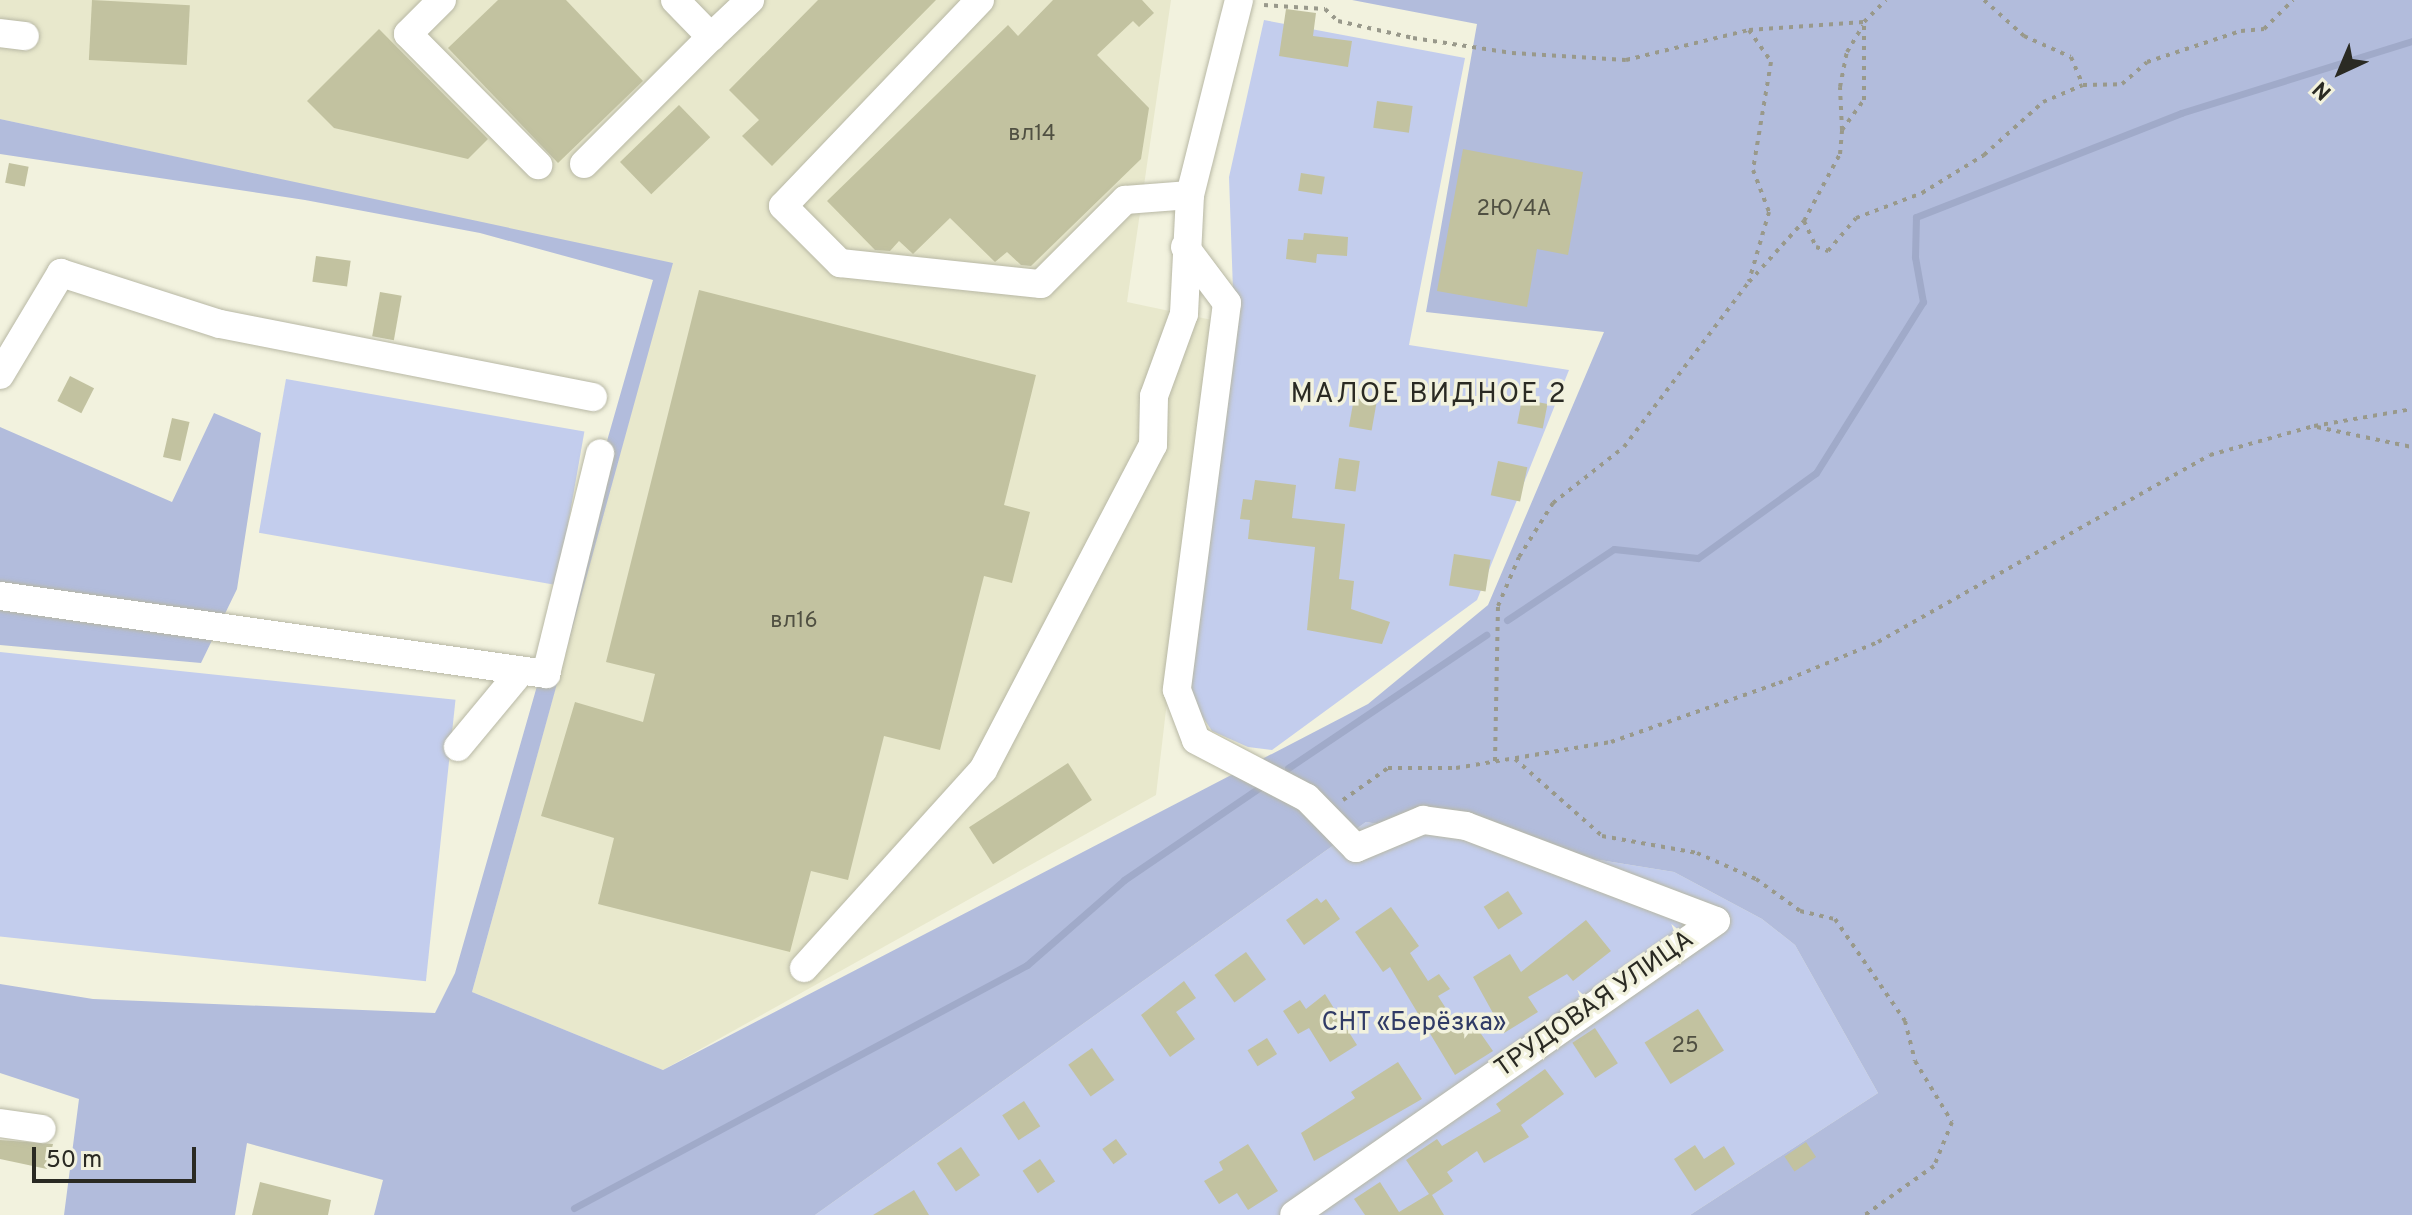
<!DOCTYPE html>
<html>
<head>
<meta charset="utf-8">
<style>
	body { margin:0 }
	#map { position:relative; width:2412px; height:1215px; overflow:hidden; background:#f2f2de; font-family:Overpass,sans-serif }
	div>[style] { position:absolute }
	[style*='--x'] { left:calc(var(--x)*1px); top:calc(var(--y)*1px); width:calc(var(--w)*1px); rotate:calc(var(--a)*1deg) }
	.built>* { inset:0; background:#e8e8cc }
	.green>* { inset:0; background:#c3cded; transform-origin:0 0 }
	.forest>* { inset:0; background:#b2bcdc }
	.stream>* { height:7px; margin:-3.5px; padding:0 3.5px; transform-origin:3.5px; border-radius:3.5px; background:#a0aac9 }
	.building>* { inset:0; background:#c2c2a0; transform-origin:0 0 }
	.path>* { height:4px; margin-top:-2px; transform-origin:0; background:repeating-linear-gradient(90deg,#99998b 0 4px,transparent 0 10px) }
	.roads { filter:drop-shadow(0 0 2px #b8b8a5) drop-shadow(0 0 2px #b8b8a5) }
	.minor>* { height:28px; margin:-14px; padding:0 14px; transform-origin:14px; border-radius:14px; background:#fff }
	span { translate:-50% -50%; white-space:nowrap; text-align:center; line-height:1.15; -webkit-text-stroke:7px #f2f2de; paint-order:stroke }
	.number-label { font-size:22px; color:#505042 }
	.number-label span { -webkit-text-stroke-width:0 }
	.street-label { font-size:26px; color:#2a2a23 }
	.park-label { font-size:26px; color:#303b66 }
	.neighbourhood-label { font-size:28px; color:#2a2a23; letter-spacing:2px }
	.north { position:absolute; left:2300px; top:32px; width:80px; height:80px; -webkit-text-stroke:6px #f2f2de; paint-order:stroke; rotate:224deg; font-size:22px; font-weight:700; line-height:32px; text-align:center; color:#2a2a23 }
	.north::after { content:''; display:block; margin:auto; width:28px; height:36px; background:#2a2a23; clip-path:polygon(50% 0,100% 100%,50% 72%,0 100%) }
	.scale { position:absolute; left:32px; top:1147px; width:164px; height:36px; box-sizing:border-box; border:4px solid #2a2a23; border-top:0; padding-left:10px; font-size:24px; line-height:28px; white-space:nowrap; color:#2a2a23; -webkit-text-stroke:6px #f2f2de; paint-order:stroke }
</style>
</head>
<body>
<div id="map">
	<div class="built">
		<i style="clip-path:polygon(0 0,1171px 0,1127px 302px,1212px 320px,1156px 795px,663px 1070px,472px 992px,672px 264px,0 119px)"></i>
	</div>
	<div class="green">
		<i style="clip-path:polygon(1264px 20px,1465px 58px,1409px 345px,1569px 370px,1477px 600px,1272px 750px,1248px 747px,1212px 731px,1190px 698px,1234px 319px,1229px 177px)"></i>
		<i style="left:286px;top:379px;width:303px;height:156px;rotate:10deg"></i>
		<i style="left:0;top:652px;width:458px;height:283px;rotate:6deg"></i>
		<i style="clip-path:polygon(1366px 822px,1674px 872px,1762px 919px,1795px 945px,1878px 1093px,1690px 1215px,815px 1215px)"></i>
	</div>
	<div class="forest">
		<i style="clip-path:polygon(1352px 0,2412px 0,2412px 1215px,1690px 1215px,1878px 1093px,1795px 945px,1762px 919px,1674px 872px,1366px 822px,815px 1215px,374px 1215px,383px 1180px,247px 1143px,235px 1215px,64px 1215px,79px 1099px,0 1073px,0 984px,93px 999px,435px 1013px,455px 973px,653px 280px,480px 233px,305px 200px,0 154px,0 119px,673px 263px,472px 992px,663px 1070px,1368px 704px,1488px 605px,1604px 332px,1426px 312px,1477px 24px)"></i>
		<i style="clip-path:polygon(214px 413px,261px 433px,237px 589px,201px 663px,0 645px,0 427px,172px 502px)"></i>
	</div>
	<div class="stream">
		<i style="--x:1507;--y:620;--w:128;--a:-33.6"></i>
		<i style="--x:1614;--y:549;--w:84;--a:6.1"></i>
		<i style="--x:1698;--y:558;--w:145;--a:-35.8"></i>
		<i style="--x:1816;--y:473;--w:202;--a:-58"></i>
		<i style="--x:1923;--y:302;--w:46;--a:-100.1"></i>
		<i style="--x:1915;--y:257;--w:40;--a:-88.6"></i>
		<i style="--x:1916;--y:217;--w:285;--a:-21.4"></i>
		<i style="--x:2181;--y:113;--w:242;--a:-17.3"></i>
		<i style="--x:1288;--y:768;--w:239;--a:-33.9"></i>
		<i style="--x:574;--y:1208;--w:514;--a:-28.21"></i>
		<i style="--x:1027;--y:965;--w:129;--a:-41.2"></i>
		<i style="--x:1124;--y:880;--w:167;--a:-34.3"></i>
	</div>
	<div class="building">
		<i style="left:92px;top:0;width:98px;height:60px;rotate:3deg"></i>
		<i style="clip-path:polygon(498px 0,566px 0,643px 81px,558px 163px,448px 48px)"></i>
		<i style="clip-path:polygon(818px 0,936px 0,772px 166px,742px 136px,759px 120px,729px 90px)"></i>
		<i style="clip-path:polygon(1053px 0,1142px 0,1154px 13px,1139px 27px,1133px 21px,1097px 55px,1149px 108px,1141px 159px,1031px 266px,1021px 265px,1007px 252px,995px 262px,950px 218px,913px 254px,899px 241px,890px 251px,875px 250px,827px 201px,1008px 25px,1018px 36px)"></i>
		<i style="clip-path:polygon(1286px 9px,1316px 13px,1313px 36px,1352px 41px,1348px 67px,1279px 56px)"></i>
		<i style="clip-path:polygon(379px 29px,488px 139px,468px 159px,334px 128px,307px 101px)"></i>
		<i style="left:1377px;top:101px;width:36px;height:27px;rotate:8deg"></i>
		<i style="left:679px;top:105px;width:45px;height:82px;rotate:46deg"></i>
		<i style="clip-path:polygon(1463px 149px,1583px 172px,1568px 255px,1537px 249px,1527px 307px,1437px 291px)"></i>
		<i style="left:9px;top:163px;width:20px;height:20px;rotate:11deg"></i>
		<i style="left:1301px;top:173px;width:24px;height:18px;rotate:9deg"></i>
		<i style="clip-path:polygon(1304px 233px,1348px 237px,1347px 256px,1317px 254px,1316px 263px,1286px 259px,1288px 239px,1303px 240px)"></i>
		<i style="left:316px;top:256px;width:35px;height:26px;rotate:8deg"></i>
		<i style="clip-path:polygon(699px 290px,1036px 375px,1004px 505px,1030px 512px,1012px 583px,984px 576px,940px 750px,884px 736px,848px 880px,811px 871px,790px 952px,598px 904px,614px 838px,541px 816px,575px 702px,643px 722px,655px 674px,606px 662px)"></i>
		<i style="left:380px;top:292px;width:22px;height:45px;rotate:10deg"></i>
		<i style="left:70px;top:376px;width:27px;height:28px;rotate:27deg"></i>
		<i style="left:1354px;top:398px;width:23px;height:29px;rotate:10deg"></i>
		<i style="left:1522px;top:399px;width:26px;height:25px;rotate:11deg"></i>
		<i style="left:172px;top:418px;width:18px;height:40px;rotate:13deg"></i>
		<i style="left:1339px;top:458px;width:21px;height:31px;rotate:8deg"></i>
		<i style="left:1498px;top:461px;width:30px;height:35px;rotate:12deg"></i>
		<i style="clip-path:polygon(1255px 480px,1296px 485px,1292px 518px,1345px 524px,1339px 579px,1354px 581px,1351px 609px,1390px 622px,1382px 644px,1307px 630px,1315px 547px,1248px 539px,1250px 520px,1240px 519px,1243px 499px,1252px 500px)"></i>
		<i style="left:1454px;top:554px;width:37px;height:32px;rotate:9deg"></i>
		<i style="left:1068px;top:763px;width:44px;height:118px;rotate:57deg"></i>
		<i style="left:1508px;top:891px;width:27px;height:29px;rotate:57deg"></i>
		<i style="clip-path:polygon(1317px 898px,1321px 903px,1326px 899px,1340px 919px,1304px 945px,1286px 920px)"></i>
		<i style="clip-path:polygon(1391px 907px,1419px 946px,1410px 953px,1428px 981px,1439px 974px,1450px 989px,1438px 996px,1459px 1029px,1472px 1021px,1493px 1051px,1455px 1075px,1390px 967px,1383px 972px,1355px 932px)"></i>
		<i style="clip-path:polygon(1586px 920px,1611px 951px,1573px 981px,1567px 974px,1528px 997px,1538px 1012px,1504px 1033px,1473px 977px,1510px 954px,1521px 972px)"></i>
		<i style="left:1246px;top:952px;width:34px;height:39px;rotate:54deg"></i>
		<i style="clip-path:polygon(1184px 981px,1196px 998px,1176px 1012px,1195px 1039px,1170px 1057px,1141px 1015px)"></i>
		<i style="clip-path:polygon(1325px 994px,1357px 1045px,1330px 1062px,1309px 1028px,1298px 1034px,1283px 1011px,1300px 1000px,1306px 1009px)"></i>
		<i style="left:1698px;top:1009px;width:49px;height:63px;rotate:58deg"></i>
		<i style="left:1595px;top:1028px;width:42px;height:27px;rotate:57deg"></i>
		<i style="left:1267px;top:1038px;width:19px;height:23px;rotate:58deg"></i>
		<i style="left:1092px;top:1048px;width:39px;height:29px;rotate:55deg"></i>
		<i style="clip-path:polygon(1398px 1062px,1422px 1099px,1314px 1161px,1301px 1133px,1355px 1098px,1351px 1092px)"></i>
		<i style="clip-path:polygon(1545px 1069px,1564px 1094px,1521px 1125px,1529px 1137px,1484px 1163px,1477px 1151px,1447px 1172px,1453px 1181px,1432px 1195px,1444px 1215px,1365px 1215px,1354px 1199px,1380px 1182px,1399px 1212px,1429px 1194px,1406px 1160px,1437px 1139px,1442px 1146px,1501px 1111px,1496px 1104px)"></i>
		<i style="left:1024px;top:1101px;width:30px;height:26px;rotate:57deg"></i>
		<i style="left:1116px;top:1139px;width:19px;height:17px;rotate:54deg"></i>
		<i style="clip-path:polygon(0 1140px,53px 1144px,47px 1169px,0 1159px)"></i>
		<i style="left:1806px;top:1142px;width:18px;height:26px;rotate:56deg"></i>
		<i style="clip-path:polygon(1248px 1144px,1278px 1191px,1248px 1210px,1237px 1193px,1219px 1204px,1204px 1181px,1223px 1170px,1219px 1162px)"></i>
		<i style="clip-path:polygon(1695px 1145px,1704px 1159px,1724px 1146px,1735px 1164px,1695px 1191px,1674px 1159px)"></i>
		<i style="left:961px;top:1147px;width:34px;height:29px;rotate:56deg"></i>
		<i style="left:1040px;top:1159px;width:27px;height:21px;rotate:56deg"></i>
		<i style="clip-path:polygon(260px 1182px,331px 1200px,328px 1215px,252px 1215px)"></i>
		<i style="clip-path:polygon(914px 1190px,929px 1215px,873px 1215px)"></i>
	</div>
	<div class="path">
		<i style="--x:1984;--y:0;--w:54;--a:42"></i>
		<i style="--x:2024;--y:36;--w:51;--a:24.1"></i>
		<i style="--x:2071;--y:57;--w:30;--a:67"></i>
		<i style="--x:1264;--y:5;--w:61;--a:3.8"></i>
		<i style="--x:1325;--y:9;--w:18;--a:43"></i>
		<i style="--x:1338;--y:21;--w:77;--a:12.8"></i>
		<i style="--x:1413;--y:38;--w:100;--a:8.6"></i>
		<i style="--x:1512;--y:53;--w:114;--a:3.5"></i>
		<i style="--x:1626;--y:60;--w:127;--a:-13.7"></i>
		<i style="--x:1749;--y:30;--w:115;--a:-4"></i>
		<i style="--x:1749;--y:30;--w:39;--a:55"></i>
		<i style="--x:1771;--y:62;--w:109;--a:99.5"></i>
		<i style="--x:1753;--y:170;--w:45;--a:69.1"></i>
		<i style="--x:1769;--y:212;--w:72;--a:106.2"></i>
		<i style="--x:1842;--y:130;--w:43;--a:-92.7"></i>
		<i style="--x:1840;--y:87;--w:36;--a:-79"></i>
		<i style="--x:1847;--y:52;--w:31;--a:-59"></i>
		<i style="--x:1804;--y:221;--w:76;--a:-61.8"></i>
		<i style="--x:1840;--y:154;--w:24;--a:-85"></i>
		<i style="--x:1842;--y:130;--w:37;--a:-54"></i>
		<i style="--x:1864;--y:100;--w:78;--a:-90"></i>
		<i style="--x:1864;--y:22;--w:31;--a:-45"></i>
		<i style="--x:2317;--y:427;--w:97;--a:11.9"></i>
		<i style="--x:1515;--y:759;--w:116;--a:41.5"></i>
		<i style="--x:1602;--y:836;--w:97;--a:10.1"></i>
		<i style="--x:1697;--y:853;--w:64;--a:23.8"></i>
		<i style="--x:1756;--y:879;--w:54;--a:36"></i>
		<i style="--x:1800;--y:911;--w:36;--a:13"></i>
		<i style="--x:1835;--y:919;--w:124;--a:55.5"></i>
		<i style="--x:1905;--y:1021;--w:41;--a:76"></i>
		<i style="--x:1915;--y:1061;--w:71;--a:58.8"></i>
		<i style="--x:1952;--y:1122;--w:48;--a:112.2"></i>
		<i style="--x:1934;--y:1166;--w:85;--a:144.6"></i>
		<i style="--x:1495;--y:761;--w:155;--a:-88.9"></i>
		<i style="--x:1498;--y:606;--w:53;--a:-66.8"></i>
		<i style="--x:1519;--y:557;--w:64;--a:-57.8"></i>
		<i style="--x:1553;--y:503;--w:90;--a:-38.3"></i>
		<i style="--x:1624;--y:447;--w:207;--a:-52.9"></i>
		<i style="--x:1749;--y:282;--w:82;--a:-48"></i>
		<i style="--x:1804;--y:221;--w:29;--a:65"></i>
		<i style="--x:1816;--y:247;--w:13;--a:18"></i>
		<i style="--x:1828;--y:251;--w:43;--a:-49.7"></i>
		<i style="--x:1856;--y:218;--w:71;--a:-20.7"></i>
		<i style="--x:1922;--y:193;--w:73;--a:-31.5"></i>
		<i style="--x:1984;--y:155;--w:79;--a:-41.9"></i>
		<i style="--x:2043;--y:102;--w:43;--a:-23"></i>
		<i style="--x:2083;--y:85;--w:39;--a:-1"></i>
		<i style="--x:2122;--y:84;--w:33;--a:-41"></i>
		<i style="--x:2147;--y:62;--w:99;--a:-18.3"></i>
		<i style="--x:2241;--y:31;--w:23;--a:-5"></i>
		<i style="--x:2264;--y:29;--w:41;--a:-45"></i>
		<i style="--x:1343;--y:800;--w:55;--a:-35.4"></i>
		<i style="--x:1388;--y:768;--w:68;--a:0"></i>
		<i style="--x:1456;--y:768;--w:157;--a:-9.5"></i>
		<i style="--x:1611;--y:742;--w:178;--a:-19.4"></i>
		<i style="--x:1779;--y:683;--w:107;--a:-22.5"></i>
		<i style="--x:1878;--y:642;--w:381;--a:-29.4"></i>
		<i style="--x:2210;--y:455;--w:108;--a:-15.6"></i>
		<i style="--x:2314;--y:426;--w:99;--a:-9.8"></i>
	</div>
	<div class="roads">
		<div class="minor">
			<i style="--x:442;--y:0;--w:48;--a:135"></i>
			<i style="--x:408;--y:34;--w:185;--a:45.2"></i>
			<i style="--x:675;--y:0;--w:52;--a:45.8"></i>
			<i style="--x:711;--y:37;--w:54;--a:-43.5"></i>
			<i style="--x:980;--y:0;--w:285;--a:133.7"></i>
			<i style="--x:783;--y:206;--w:81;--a:45"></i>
			<i style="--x:840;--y:263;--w:202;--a:6"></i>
			<i style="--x:1041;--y:284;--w:119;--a:-45"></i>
			<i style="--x:1125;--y:200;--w:65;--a:-4.4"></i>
			<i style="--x:0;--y:33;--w:25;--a:7"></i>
			<i style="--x:584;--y:164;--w:180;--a:-45"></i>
			<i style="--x:1185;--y:247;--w:70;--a:53.1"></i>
			<i style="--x:1227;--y:303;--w:390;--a:97.4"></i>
			<i style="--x:1177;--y:690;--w:53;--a:69.2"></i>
			<i style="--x:1196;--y:740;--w:125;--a:27.6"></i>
			<i style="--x:1307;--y:798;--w:70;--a:45.6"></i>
			<i style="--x:1356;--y:848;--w:73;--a:-22.7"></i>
			<i style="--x:1423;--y:820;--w:43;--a:7.9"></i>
			<i style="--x:1466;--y:826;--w:267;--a:20.8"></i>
			<i style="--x:1716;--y:921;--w:514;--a:145.14"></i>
			<i style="--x:0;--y:375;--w:119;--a:-59.1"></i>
			<i style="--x:61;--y:273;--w:167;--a:17.8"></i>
			<i style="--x:220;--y:324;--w:380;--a:11.1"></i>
			<i style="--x:0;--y:596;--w:552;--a:8.13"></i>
			<i style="--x:546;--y:674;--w:227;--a:-76.2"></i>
			<i style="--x:458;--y:747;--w:99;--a:-50.3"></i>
			<i style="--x:804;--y:968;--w:267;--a:-47.9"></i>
			<i style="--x:983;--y:770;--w:367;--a:-62.4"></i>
			<i style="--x:1153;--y:445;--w:49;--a:-88.8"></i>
			<i style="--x:1154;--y:396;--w:87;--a:-69.9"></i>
			<i style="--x:1184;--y:314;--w:119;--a:-87.1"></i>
			<i style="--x:1190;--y:195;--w:201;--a:-75.9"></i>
			<i style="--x:0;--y:1123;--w:42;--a:8.1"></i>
		</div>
	</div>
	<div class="number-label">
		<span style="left:1032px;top:135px">вл14</span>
		<span style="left:1514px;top:210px">2Ю/4А</span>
		<span style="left:794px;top:622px">вл16</span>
		<span style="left:1685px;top:1047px">25</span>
	</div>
	<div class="street-label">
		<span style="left:1595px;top:1005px;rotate:-35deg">ТРУДОВАЯ УЛИЦА</span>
	</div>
	<div class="park-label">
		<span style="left:1414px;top:1024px">СНТ «Берёзка»</span>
	</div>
	<div class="neighbourhood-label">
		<span style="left:1429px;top:395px">МАЛОЕ ВИДНОЕ 2</span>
	</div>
	<div class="north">N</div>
	<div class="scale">50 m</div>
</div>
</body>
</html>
